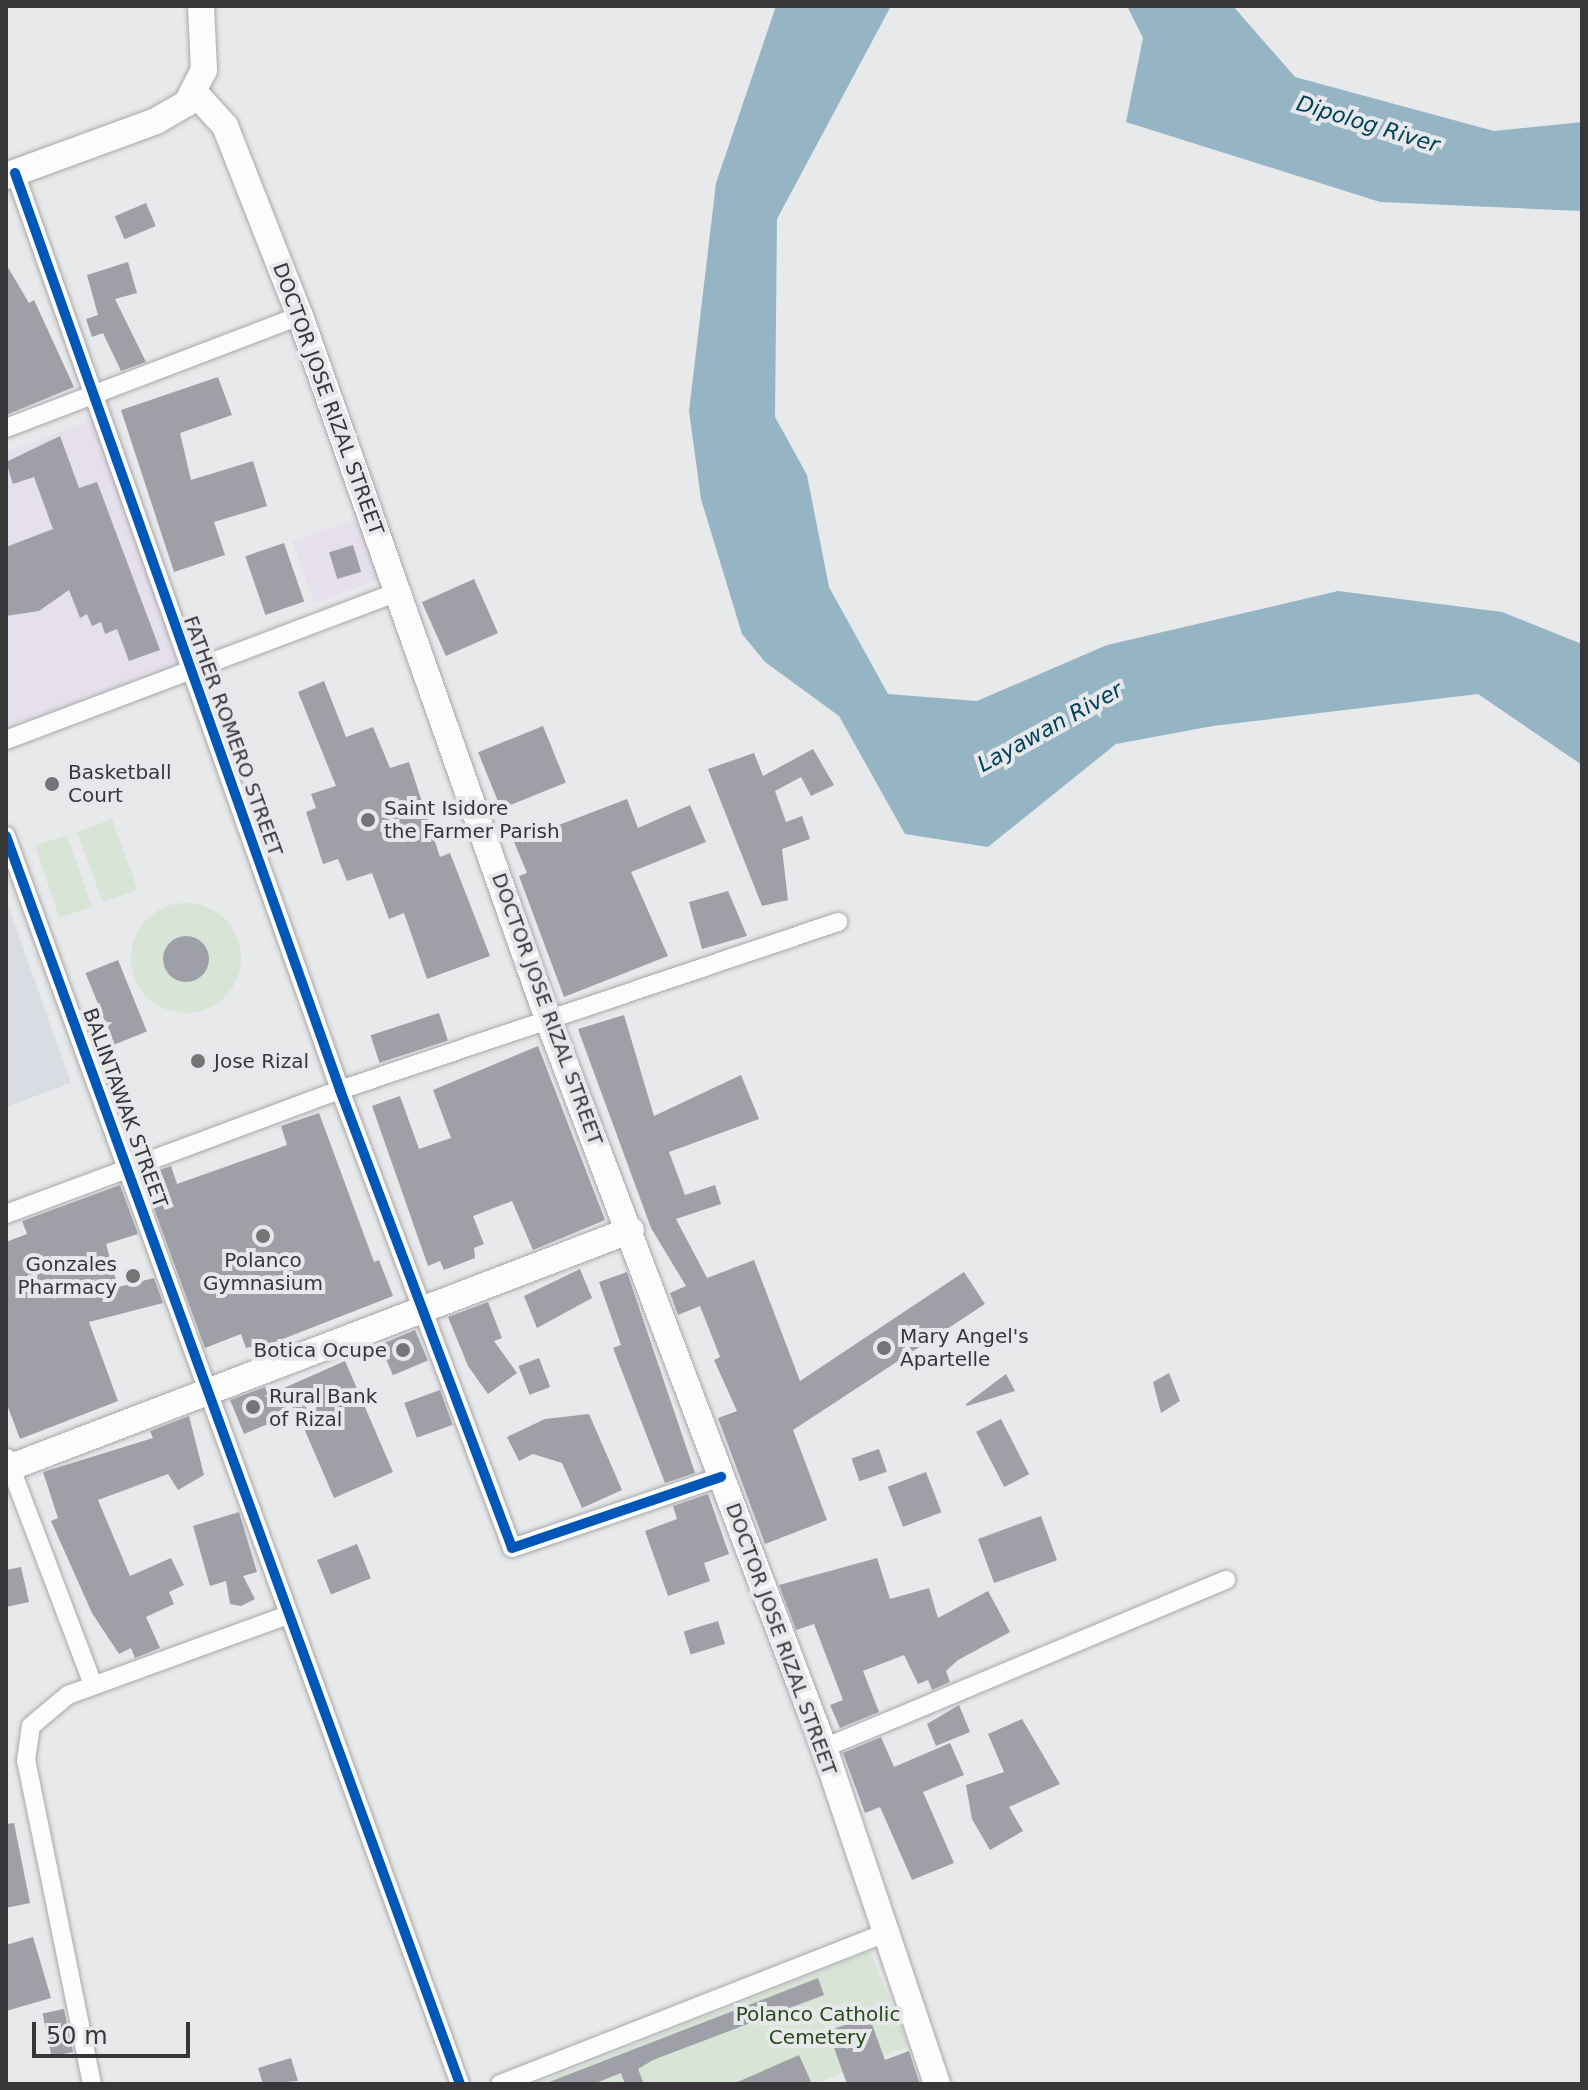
<!DOCTYPE html>
<html>
<head>
<meta charset="utf-8">
<style>
	body { margin:0 }
	#map { position:relative; width:1588px; height:2090px; overflow:hidden; background:#e8e9eb; font-family:"DejaVu Sans",sans-serif }
	div>[style] { position:absolute }
	[style*='--x'] { left:calc(var(--x)*1px); top:calc(var(--y)*1px); width:calc(var(--w)*1px); rotate:calc(var(--a)*1deg) }
	.commercial>* { inset:0; background:#e6e0ec; transform-origin:0 0 }
	.built>* { inset:0; background:#dadce3 }
	.green>* { inset:0; background:#d8e4d5; transform-origin:0 0 }
	.round { border-radius:50% }
	.water>* { inset:0; background:#95b5c5 }
	.building>* { inset:0; background:#9e9fa7; transform-origin:0 0 }
	.roads { filter:drop-shadow(0 0 2px #a7a8aa) drop-shadow(0 0 2px #a7a8aa) }
	.street>* { height:18px; margin:-9px; padding:0 9px; transform-origin:9px; border-radius:9px; background:#fcfcfc }
	.secondary>* { height:26px; margin:-13px; padding:0 13px; transform-origin:13px; border-radius:13px; background:#fcfcfc }
	.cycleway>* { height:10px; margin:-5px; padding:0 5px; transform-origin:5px; border-radius:5px; background:#0057b8 }
	.dots>* { width:22px; height:22px; translate:-50% -50%; box-sizing:border-box; border:4px solid #e7e8ec; border-radius:50% }
	span { translate:-50% -50%; white-space:nowrap; text-align:center; line-height:1.15; -webkit-text-stroke:8px #e7e8ec; paint-order:stroke }
	.street-label { font-size:20px; color:#373739 }
	.poi-label { font-size:20px; color:#373739 }
	.left { translate:0 -50%; text-align:left }
	.right { translate:-100% -50%; text-align:right }
	.park-label { font-size:20px; color:#264a17 }
	.water-label { font-size:22px; color:#004259; font-style:italic }
	.frame { position:absolute; inset:0; border:8px solid #373739; pointer-events:none }
	.scale { position:absolute; left:32px; top:2022px; width:158px; height:36px; box-sizing:border-box; border:4px solid #373739; border-top:0; padding-left:10px; font-size:24px; line-height:28px; white-space:nowrap; color:#373739; -webkit-text-stroke:6px #e7e8ec; paint-order:stroke }
</style>
</head>
<body>
<div id="map">
	<div class="commercial">
		<i style="clip-path:polygon(93px 420px,178px 664px,6px 729px,6px 452px)"></i>
		<i style="left:358px;top:518px;width:65px;height:70px;rotate:70deg"></i>
	</div>
	<div class="built">
		<i style="clip-path:polygon(6px 900px,71px 1083px,6px 1107px)"></i>
	</div>
	<div class="green">
		<i style="left:112px;top:819px;width:75px;height:37px;rotate:70deg"></i>
		<i style="left:67px;top:835px;width:76px;height:34px;rotate:71deg"></i>
		<i class="round" style="left:131px;top:903px;width:110px;height:110px"></i>
		<i style="clip-path:polygon(870px 1951px,909px 2046px,815px 2084px,536px 2084px)"></i>
	</div>
	<div class="water">
		<i style="clip-path:polygon(776px 6px,891px 6px,777px 219px,775px 417px,807px 475px,829px 587px,888px 694px,977px 701px,1107px 645px,1338px 591px,1502px 612px,1582px 644px,1582px 765px,1478px 694px,1213px 726px,1116px 744px,988px 847px,905px 834px,839px 716px,765px 662px,742px 634px,701px 499px,689px 411px,716px 183px)"></i>
		<i style="clip-path:polygon(1127px 6px,1233px 6px,1295px 77px,1494px 131px,1582px 122px,1582px 211px,1380px 202px,1126px 122px,1143px 38px)"></i>
	</div>
	<div class="building">
		<i style="left:146px;top:203px;width:25px;height:34px;rotate:67deg"></i>
		<i style="clip-path:polygon(128px 262px,137px 293px,115px 299px,146px 362px,121px 371px,103px 333px,92px 337px,86px 319px,98px 315px,87px 275px)"></i>
		<i style="clip-path:polygon(6px 264px,29px 303px,34px 300px,74px 387px,6px 415px)"></i>
		<i style="clip-path:polygon(218px 377px,232px 415px,180px 433px,191px 480px,253px 461px,267px 506px,214px 522px,225px 555px,174px 572px,121px 410px)"></i>
		<i style="clip-path:polygon(60px 436px,79px 488px,97px 482px,160px 650px,129px 661px,117px 629px,105px 634px,101px 622px,92px 626px,87px 614px,80px 618px,69px 590px,39px 611px,6px 616px,6px 547px,53px 529px,34px 477px,13px 484px,6px 462px)"></i>
		<i style="left:284px;top:543px;width:62px;height:41px;rotate:71deg"></i>
		<i style="left:353px;top:545px;width:28px;height:25px;rotate:73deg"></i>
		<i style="left:474px;top:579px;width:59px;height:57px;rotate:66deg"></i>
		<i style="clip-path:polygon(324px 681px,346px 737px,373px 727px,390px 768px,409px 762px,440px 857px,450px 853px,490px 956px,427px 979px,404px 913px,389px 919px,372px 873px,347px 881px,338px 859px,323px 864px,306px 812px,316px 808px,311px 794px,336px 786px,298px 692px)"></i>
		<i style="left:543px;top:726px;width:61px;height:70px;rotate:68deg"></i>
		<i style="clip-path:polygon(813px 749px,834px 785px,811px 796px,801px 777px,775px 791px,786px 822px,802px 816px,810px 839px,782px 849px,788px 900px,762px 906px,708px 769px,754px 753px,763px 776px)"></i>
		<i style="clip-path:polygon(627px 799px,638px 828px,690px 805px,706px 842px,631px 872px,668px 956px,564px 997px,519px 876px,527px 873px,514px 842px)"></i>
		<i style="clip-path:polygon(728px 891px,747px 936px,702px 949px,689px 902px)"></i>
		<i class="round" style="left:163px;top:936px;width:46px;height:46px"></i>
		<i style="left:118px;top:960px;width:77px;height:35px;rotate:68deg"></i>
		<i style="left:439px;top:1013px;width:29px;height:72px;rotate:72deg"></i>
		<i style="clip-path:polygon(624px 1015px,654px 1116px,741px 1075px,759px 1119px,669px 1152px,685px 1195px,715px 1185px,721px 1204px,676px 1219px,707px 1278px,754px 1260px,800px 1381px,964px 1272px,985px 1304px,793px 1430px,827px 1520px,765px 1544px,718px 1418px,737px 1411px,714px 1360px,720px 1357px,700px 1306px,678px 1315px,670px 1293px,686px 1286px,651px 1228px,578px 1029px)"></i>
		<i style="clip-path:polygon(538px 1046px,605px 1220px,533px 1250px,512px 1201px,473px 1216px,484px 1244px,474px 1248px,475px 1258px,444px 1270px,440px 1261px,428px 1266px,372px 1106px,400px 1096px,419px 1149px,451px 1138px,433px 1090px)"></i>
		<i style="clip-path:polygon(319px 1113px,374px 1262px,379px 1260px,393px 1296px,275px 1342px,246px 1348px,241px 1334px,205px 1348px,142px 1176px,171px 1166px,177px 1184px,287px 1145px,281px 1126px)"></i>
		<i style="clip-path:polygon(120px 1185px,138px 1234px,106px 1244px,118px 1287px,154px 1278px,163px 1303px,89px 1322px,118px 1401px,20px 1439px,6px 1402px,6px 1242px,27px 1234px,22px 1221px)"></i>
		<i style="clip-path:polygon(580px 1269px,592px 1298px,537px 1328px,524px 1296px)"></i>
		<i style="clip-path:polygon(627px 1272px,695px 1473px,665px 1483px,613px 1348px,621px 1345px,599px 1282px)"></i>
		<i style="clip-path:polygon(488px 1302px,502px 1338px,494px 1341px,517px 1373px,488px 1394px,468px 1366px,448px 1317px)"></i>
		<i style="left:415px;top:1330px;width:33px;height:38px;rotate:67deg"></i>
		<i style="left:539px;top:1358px;width:31px;height:22px;rotate:69deg"></i>
		<i style="clip-path:polygon(345px 1361px,393px 1472px,334px 1498px,297px 1412px,244px 1434px,230px 1400px,265px 1387px,268px 1395px)"></i>
		<i style="clip-path:polygon(1169px 1373px,1180px 1401px,1161px 1413px,1153px 1382px)"></i>
		<i style="clip-path:polygon(1006px 1374px,1015px 1391px,967px 1406px,966px 1404px)"></i>
		<i style="left:440px;top:1390px;width:37px;height:38px;rotate:70deg"></i>
		<i style="clip-path:polygon(589px 1414px,622px 1490px,582px 1508px,562px 1463px,533px 1454px,519px 1461px,507px 1437px,545px 1419px)"></i>
		<i style="clip-path:polygon(189px 1416px,204px 1475px,178px 1490px,168px 1474px,98px 1500px,130px 1576px,171px 1558px,184px 1585px,169px 1592px,174px 1604px,146px 1617px,160px 1648px,135px 1658px,131px 1648px,119px 1654px,92px 1613px,51px 1521px,58px 1518px,43px 1472px,153px 1438px,150px 1431px)"></i>
		<i style="left:1001px;top:1419px;width:62px;height:28px;rotate:63deg"></i>
		<i style="left:879px;top:1449px;width:24px;height:29px;rotate:71deg"></i>
		<i style="left:926px;top:1472px;width:43px;height:41px;rotate:69deg"></i>
		<i style="clip-path:polygon(708px 1494px,729px 1554px,704px 1563px,710px 1581px,668px 1596px,645px 1531px,677px 1519px,673px 1506px)"></i>
		<i style="clip-path:polygon(239px 1512px,257px 1572px,243px 1576px,255px 1599px,241px 1606px,230px 1604px,226px 1581px,210px 1586px,193px 1526px)"></i>
		<i style="left:1041px;top:1516px;width:47px;height:67px;rotate:70deg"></i>
		<i style="left:357px;top:1544px;width:37px;height:43px;rotate:68deg"></i>
		<i style="clip-path:polygon(877px 1558px,890px 1599px,929px 1588px,938px 1618px,988px 1591px,1010px 1632px,958px 1660px,946px 1671px,950px 1682px,932px 1690px,928px 1680px,918px 1684px,904px 1655px,863px 1671px,879px 1712px,840px 1728px,830px 1705px,843px 1700px,814px 1624px,796px 1630px,779px 1585px)"></i>
		<i style="clip-path:polygon(21px 1567px,29px 1602px,6px 1607px,6px 1570px)"></i>
		<i style="left:718px;top:1621px;width:24px;height:36px;rotate:73deg"></i>
		<i style="clip-path:polygon(959px 1705px,970px 1732px,936px 1746px,927px 1724px)"></i>
		<i style="clip-path:polygon(1022px 1719px,1060px 1784px,1009px 1807px,1023px 1831px,990px 1850px,972px 1819px,966px 1785px,1004px 1772px,988px 1734px)"></i>
		<i style="clip-path:polygon(881px 1737px,894px 1767px,950px 1743px,964px 1775px,923px 1792px,954px 1863px,912px 1880px,880px 1807px,865px 1813px,843px 1753px)"></i>
		<i style="clip-path:polygon(14px 1823px,30px 1903px,6px 1908px,6px 1824px)"></i>
		<i style="clip-path:polygon(33px 1937px,51px 1998px,6px 2011px,6px 1945px)"></i>
		<i style="clip-path:polygon(818px 1978px,824px 1995px,653px 2060px,638px 2069px,644px 2084px,625px 2084px,621px 2073px,593px 2084px,544px 2084px)"></i>
		<i style="left:64px;top:2009px;width:44px;height:22px;rotate:78deg"></i>
		<i style="clip-path:polygon(869px 2016px,885px 2060px,909px 2051px,920px 2084px,847px 2084px,828px 2031px)"></i>
		<i style="clip-path:polygon(799px 2055px,812px 2084px,733px 2084px)"></i>
		<i style="clip-path:polygon(291px 2058px,298px 2081px,263px 2084px,258px 2068px)"></i>
	</div>
	<div class="roads">
		<div class="street">
			<i style="--x:15;--y:173;--w:973;--a:70.48"></i>
			<i style="--x:340;--y:1090;--w:489;--a:69.4"></i>
			<i style="--x:512;--y:1548;--w:221;--a:-18.8"></i>
			<i style="--x:6;--y:428;--w:315;--a:-20.9"></i>
			<i style="--x:6;--y:740;--w:418;--a:-20.7"></i>
			<i style="--x:6;--y:836;--w:1328;--a:70.01"></i>
			<i style="--x:6;--y:1214;--w:356;--a:-20.4"></i>
			<i style="--x:340;--y:1090;--w:526;--a:-18.64"></i>
			<i style="--x:7;--y:1458;--w:242;--a:69.2"></i>
			<i style="--x:824;--y:1748;--w:436;--a:-22.7"></i>
			<i style="--x:92;--y:2084;--w:330;--a:-101.5"></i>
			<i style="--x:26;--y:1761;--w:35;--a:-82"></i>
			<i style="--x:31;--y:1726;--w:48;--a:-40"></i>
			<i style="--x:68;--y:1695;--w:234;--a:-20"></i>
			<i style="--x:500;--y:2084;--w:411;--a:-21.4"></i>
		</div>
		<div class="secondary">
			<i style="--x:195;--y:93;--w:45;--a:47.7"></i>
			<i style="--x:225;--y:126;--w:204;--a:68.5"></i>
			<i style="--x:300;--y:316;--w:745;--a:70.57"></i>
			<i style="--x:548;--y:1019;--w:779;--a:69.26"></i>
			<i style="--x:824;--y:1748;--w:354;--a:71.4"></i>
			<i style="--x:6;--y:176;--w:160;--a:-20.1"></i>
			<i style="--x:156;--y:121;--w:36;--a:-30"></i>
			<i style="--x:187;--y:103;--w:37;--a:-63"></i>
			<i style="--x:204;--y:70;--w:64;--a:-92.7"></i>
			<i style="--x:6;--y:1469;--w:669;--a:-20.93"></i>
		</div>
	</div>
	<div class="cycleway">
		<i style="--x:15;--y:173;--w:973;--a:70.48"></i>
		<i style="--x:340;--y:1090;--w:489;--a:69.4"></i>
		<i style="--x:512;--y:1548;--w:221;--a:-18.8"></i>
		<i style="--x:6;--y:836;--w:1328;--a:70.01"></i>
	</div>
	<div class="dots">
		<i style="left:52px;top:784px;background:#757577"></i>
		<i style="left:368px;top:820px;background:#757577"></i>
		<i style="left:198px;top:1061px;background:#757577"></i>
		<i style="left:263px;top:1236px;background:#757577"></i>
		<i style="left:133px;top:1276px;background:#757577"></i>
		<i style="left:884px;top:1348px;background:#757577"></i>
		<i style="left:403px;top:1350px;background:#757577"></i>
		<i style="left:253px;top:1407px;background:#757577"></i>
	</div>
	<div class="street-label">
		<span style="left:328px;top:399px;rotate:70deg">DOCTOR JOSE RIZAL STREET</span>
		<span style="left:233px;top:736px;rotate:70deg">FATHER ROMERO STREET</span>
		<span style="left:547px;top:1009px;rotate:70deg">DOCTOR JOSE RIZAL STREET</span>
		<span style="left:125px;top:1108px;rotate:70deg">BALINTAWAK STREET</span>
		<span style="left:781px;top:1639px;rotate:70deg">DOCTOR JOSE RIZAL STREET</span>
	</div>
	<div class="poi-label">
		<span class="left" style="left:68px;top:784px">Basketball<br>Court</span>
		<span class="left" style="left:384px;top:820px">Saint Isidore<br>the Farmer Parish</span>
		<span class="left" style="left:214px;top:1061px">Jose Rizal</span>
		<span style="left:263px;top:1272px">Polanco<br>Gymnasium</span>
		<span class="right" style="left:117px;top:1276px">Gonzales<br>Pharmacy</span>
		<span class="left" style="left:900px;top:1348px">Mary Angel's<br>Apartelle</span>
		<span class="right" style="left:387px;top:1350px">Botica Ocupe</span>
		<span class="left" style="left:269px;top:1408px">Rural Bank<br>of Rizal</span>
	</div>
	<div class="park-label">
		<span style="left:818px;top:2026px">Polanco Catholic<br>Cemetery</span>
	</div>
	<div class="water-label">
		<span style="left:1368px;top:124px;rotate:17deg">Dipolog River</span>
		<span style="left:1050px;top:727px;rotate:-29deg">Layawan River</span>
	</div>
	<div class="frame"></div>
	<div class="scale">50 m</div>
</div>
</body>
</html>
